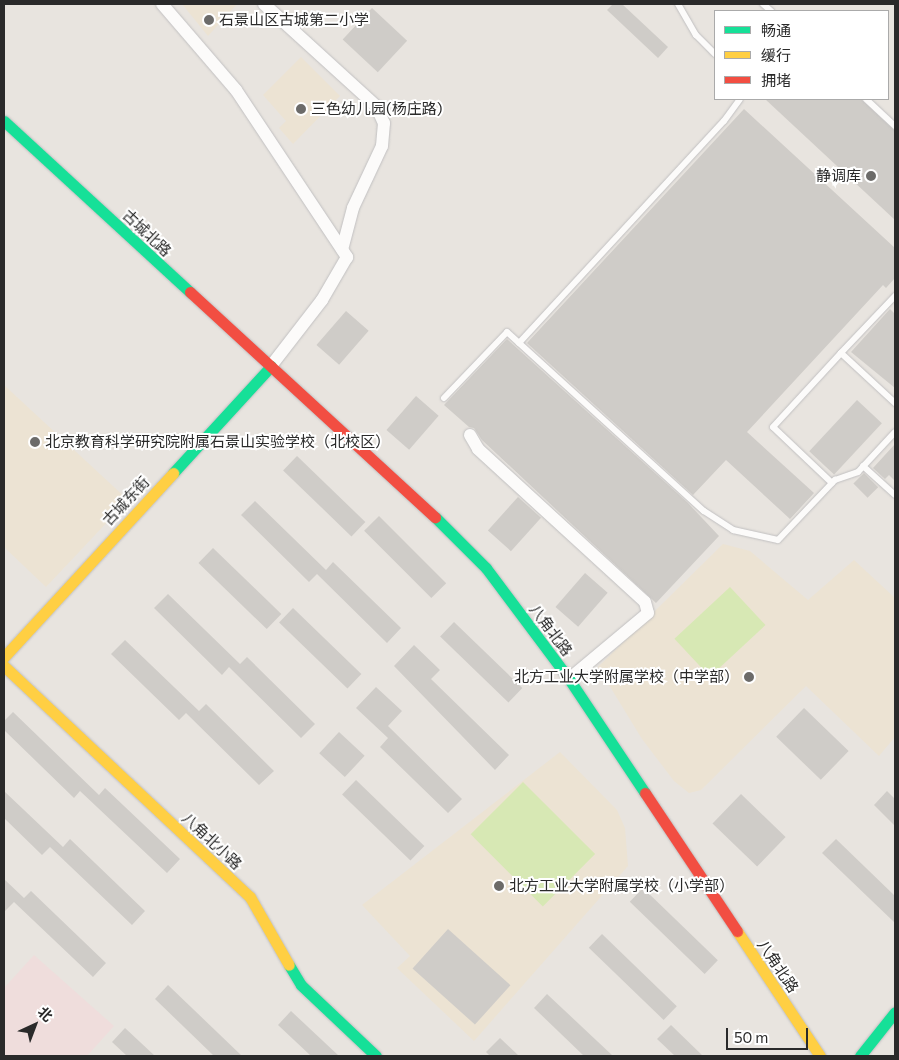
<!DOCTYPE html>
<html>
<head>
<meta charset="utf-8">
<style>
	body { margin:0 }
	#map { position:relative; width:899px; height:1060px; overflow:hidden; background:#e8e4df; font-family:Commissioner,"Noto Sans SC",sans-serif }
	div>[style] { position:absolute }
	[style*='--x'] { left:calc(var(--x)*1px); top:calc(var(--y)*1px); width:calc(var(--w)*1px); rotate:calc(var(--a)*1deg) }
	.education>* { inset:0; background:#ece3d3 }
	.medical>* { inset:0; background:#efdddc }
	.pitch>* { inset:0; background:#d7e8b4; transform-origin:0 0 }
	.building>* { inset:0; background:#cfccc8; transform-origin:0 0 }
	.roads { filter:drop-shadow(0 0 1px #c1c0c1) drop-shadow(0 0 1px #c1c0c1) }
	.lane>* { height:6px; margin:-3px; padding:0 3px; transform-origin:3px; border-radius:3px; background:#fcfbfa }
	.street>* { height:12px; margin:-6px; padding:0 6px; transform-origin:6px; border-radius:6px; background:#fcfbfa }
	.fast>* { height:11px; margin:-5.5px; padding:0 5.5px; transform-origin:5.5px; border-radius:5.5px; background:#16e098 }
	.slow>* { height:11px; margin:-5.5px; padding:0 5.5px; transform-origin:5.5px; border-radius:5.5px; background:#ffcf43 }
	.jam>* { height:11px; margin:-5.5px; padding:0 5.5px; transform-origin:5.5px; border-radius:5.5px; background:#f24e42 }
	.dots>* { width:14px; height:14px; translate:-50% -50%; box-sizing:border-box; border:2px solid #fff; border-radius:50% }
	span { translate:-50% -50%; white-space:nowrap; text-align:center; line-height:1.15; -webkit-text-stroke:4px #fff; paint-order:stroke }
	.poi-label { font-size:15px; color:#2a2a2a }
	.left { translate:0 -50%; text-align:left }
	.right { translate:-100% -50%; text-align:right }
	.street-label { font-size:15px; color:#2a2a2a }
	.frame { position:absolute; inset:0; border:5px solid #2a2a2a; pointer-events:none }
	.legend { position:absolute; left:714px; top:10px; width:175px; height:90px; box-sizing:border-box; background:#fff; border:1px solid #aaa; margin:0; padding:6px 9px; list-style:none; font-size:15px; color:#2a2a2a }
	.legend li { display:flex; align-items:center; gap:10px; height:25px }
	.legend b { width:25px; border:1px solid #aaa }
	.north { position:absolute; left:10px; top:1000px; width:50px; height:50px; -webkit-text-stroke:4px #fff; paint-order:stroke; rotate:43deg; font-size:14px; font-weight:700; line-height:20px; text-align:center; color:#2a2a2a }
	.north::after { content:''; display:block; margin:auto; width:18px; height:22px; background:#2a2a2a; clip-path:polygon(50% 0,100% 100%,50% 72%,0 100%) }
	.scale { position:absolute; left:726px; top:1028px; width:82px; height:22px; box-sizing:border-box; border:2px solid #2a2a2a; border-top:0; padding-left:6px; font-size:15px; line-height:18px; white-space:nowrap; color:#2a2a2a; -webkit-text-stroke:4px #fff; paint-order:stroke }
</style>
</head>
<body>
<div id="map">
	<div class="education">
		<i style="clip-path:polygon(182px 4px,237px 4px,208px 36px)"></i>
		<i style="clip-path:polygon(301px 57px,340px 96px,293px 144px,279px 128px,286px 121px,263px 95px)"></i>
		<i style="clip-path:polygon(4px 385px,128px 500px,46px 587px,4px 547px)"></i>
		<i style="clip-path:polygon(723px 544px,750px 551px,808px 600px,854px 560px,895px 598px,895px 737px,879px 756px,806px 686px,701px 790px,689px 793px,674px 781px,642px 739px,598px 667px)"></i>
		<i style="clip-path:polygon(560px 752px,617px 810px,625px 828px,628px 866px,474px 1041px,397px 968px,410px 956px,362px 905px)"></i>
	</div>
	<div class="medical">
		<i style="clip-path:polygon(34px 955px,114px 1026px,87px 1056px,4px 1056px,4px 988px)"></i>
	</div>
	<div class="pitch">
		<i style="left:730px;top:587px;width:52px;height:76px;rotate:47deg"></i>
		<i style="left:523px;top:782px;width:102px;height:74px;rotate:45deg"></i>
	</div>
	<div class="building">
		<i style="clip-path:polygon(613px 4px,622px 4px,668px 47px,658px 58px,607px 10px)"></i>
		<i style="left:372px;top:8px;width:48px;height:43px;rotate:43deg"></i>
		<i style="clip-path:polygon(765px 99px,861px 99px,895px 131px,895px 220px)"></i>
		<i style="clip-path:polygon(744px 109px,895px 248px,895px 278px,886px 288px,883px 285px,747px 432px,814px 493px,790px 519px,726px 460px,693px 495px,527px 343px)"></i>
		<i style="clip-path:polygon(890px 309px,895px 314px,895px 388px,851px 352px)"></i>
		<i style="left:346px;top:311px;width:30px;height:45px;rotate:41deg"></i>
		<i style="clip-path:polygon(507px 339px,687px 502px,719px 536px,656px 603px,482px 440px,474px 428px,469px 427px,444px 405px)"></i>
		<i style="left:416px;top:396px;width:30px;height:45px;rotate:41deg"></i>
		<i style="left:857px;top:400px;width:34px;height:70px;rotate:43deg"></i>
		<i style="clip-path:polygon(895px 444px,895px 481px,889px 475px,885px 479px,873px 468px)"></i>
		<i style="left:297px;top:456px;width:95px;height:20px;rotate:44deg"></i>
		<i style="left:864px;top:473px;width:20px;height:15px;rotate:45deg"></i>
		<i style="left:518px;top:497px;width:31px;height:45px;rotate:42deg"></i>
		<i style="clip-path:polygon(255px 501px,326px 570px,333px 562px,401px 628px,387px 643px,317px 574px,309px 582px,241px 515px)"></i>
		<i style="left:379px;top:516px;width:95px;height:21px;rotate:45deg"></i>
		<i style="left:213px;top:548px;width:95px;height:21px;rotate:44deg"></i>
		<i style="left:585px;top:573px;width:30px;height:45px;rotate:41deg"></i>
		<i style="clip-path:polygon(168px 594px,240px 664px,247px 657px,315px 724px,301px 738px,229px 667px,222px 675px,154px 608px)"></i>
		<i style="left:293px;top:608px;width:95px;height:20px;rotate:44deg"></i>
		<i style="left:454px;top:622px;width:95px;height:20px;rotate:44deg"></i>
		<i style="clip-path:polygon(125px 640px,199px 711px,206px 704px,274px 771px,259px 785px,186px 713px,179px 720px,111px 654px)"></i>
		<i style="clip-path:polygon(414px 645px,440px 670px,431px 679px,509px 755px,495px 770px,394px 666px)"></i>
		<i style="clip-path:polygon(376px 687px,402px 711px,388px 726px,462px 799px,448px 813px,380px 747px,388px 738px,356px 708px)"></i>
		<i style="left:804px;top:708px;width:62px;height:40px;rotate:44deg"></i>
		<i style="clip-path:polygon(13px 712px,99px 795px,105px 788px,180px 859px,167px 873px,80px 791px,74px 798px,4px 730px,4px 721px)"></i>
		<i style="left:339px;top:732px;width:35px;height:29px;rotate:43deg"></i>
		<i style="left:356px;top:780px;width:95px;height:20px;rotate:44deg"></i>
		<i style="clip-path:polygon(4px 791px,63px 847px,70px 839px,145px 911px,132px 925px,50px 847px,42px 855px,4px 818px)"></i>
		<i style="clip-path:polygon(887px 791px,895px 799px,895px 826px,874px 805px)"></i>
		<i style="left:741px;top:794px;width:62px;height:41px;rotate:44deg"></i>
		<i style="clip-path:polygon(836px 839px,895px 896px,895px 923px,822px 853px)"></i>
		<i style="clip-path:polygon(4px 879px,24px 898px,31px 891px,106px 963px,93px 977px,14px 902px,4px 912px)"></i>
		<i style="left:643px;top:888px;width:104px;height:19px;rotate:44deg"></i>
		<i style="left:448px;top:929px;width:84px;height:53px;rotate:42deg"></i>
		<i style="left:602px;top:934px;width:104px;height:19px;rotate:44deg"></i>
		<i style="clip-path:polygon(168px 985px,242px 1056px,214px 1056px,155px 999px)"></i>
		<i style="clip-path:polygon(547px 994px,613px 1056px,584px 1056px,534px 1008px)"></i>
		<i style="clip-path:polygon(291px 1011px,339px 1056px,311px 1056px,278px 1025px)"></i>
		<i style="clip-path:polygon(671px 1025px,703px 1056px,675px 1056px,657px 1039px)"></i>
		<i style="clip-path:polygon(125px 1028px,155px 1056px,127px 1056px,112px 1042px)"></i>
		<i style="clip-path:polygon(500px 1038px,519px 1056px,490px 1056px,486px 1052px)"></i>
	</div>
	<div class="roads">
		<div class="lane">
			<i style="--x:678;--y:4;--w:36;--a:60"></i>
			<i style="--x:696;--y:35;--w:27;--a:45"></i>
			<i style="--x:763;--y:4;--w:11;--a:41"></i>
			<i style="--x:866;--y:99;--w:40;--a:43"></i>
			<i style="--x:895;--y:296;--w:79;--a:133.5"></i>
			<i style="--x:841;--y:353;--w:74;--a:42.8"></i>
			<i style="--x:519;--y:343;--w:302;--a:-47.3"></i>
			<i style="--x:724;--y:121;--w:27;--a:-54"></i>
			<i style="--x:444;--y:398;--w:91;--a:-46.3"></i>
			<i style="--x:507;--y:332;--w:266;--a:42.3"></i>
			<i style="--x:704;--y:511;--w:35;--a:33"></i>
			<i style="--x:733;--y:530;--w:46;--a:12.5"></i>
			<i style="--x:778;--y:540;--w:83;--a:-46.5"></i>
			<i style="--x:835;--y:480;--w:24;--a:-19"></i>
			<i style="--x:858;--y:472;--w:54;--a:-47.2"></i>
			<i style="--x:863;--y:466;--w:43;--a:42.2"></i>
			<i style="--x:832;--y:483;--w:81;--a:-136.5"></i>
			<i style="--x:773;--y:427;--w:100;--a:-47.4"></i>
		</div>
		<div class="street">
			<i style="--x:162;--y:4;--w:113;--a:49.3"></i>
			<i style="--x:236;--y:90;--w:201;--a:56.4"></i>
			<i style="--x:347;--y:257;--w:50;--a:120.2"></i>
			<i style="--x:322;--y:300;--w:83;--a:127.7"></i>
			<i style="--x:264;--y:4;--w:151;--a:42.3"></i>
			<i style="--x:376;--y:106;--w:19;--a:65"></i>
			<i style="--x:384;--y:123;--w:23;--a:95"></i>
			<i style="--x:382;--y:146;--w:68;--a:115.1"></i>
			<i style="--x:353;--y:208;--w:43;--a:104.7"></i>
			<i style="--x:470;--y:435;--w:16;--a:60"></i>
			<i style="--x:478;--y:449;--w:226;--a:42.5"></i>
			<i style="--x:645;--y:602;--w:11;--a:75"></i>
			<i style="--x:648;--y:613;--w:103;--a:140.1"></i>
		</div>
		<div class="fast">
			<i style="--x:4;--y:121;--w:253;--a:42.6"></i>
			<i style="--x:173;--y:473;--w:145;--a:-47.5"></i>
			<i style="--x:435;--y:517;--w:72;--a:45"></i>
			<i style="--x:486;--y:568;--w:139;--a:53.2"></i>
			<i style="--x:569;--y:679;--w:137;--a:56.3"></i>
			<i style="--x:289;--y:965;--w:23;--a:59"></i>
			<i style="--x:301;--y:985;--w:103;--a:43.4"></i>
			<i style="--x:860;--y:1056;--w:56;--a:-51.5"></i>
		</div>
		<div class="slow">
			<i style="--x:4;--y:657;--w:250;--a:-47.4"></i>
			<i style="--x:4;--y:666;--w:337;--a:43.2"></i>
			<i style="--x:250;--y:897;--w:78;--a:60.2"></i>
			<i style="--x:737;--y:931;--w:150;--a:56.4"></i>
		</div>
		<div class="jam">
			<i style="--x:190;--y:292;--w:333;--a:42.6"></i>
			<i style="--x:645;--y:793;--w:166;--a:56.3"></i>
		</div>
	</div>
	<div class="dots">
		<i style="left:209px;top:20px;background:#6c6b69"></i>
		<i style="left:301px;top:109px;background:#6c6b69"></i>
		<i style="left:871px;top:176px;background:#6c6b69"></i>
		<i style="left:35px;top:442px;background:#6c6b69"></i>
		<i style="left:749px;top:677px;background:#6c6b69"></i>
		<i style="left:499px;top:886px;background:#6c6b69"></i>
	</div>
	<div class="poi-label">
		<span class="left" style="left:219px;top:20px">石景山区古城第二小学</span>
		<span class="left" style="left:311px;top:109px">三色幼儿园(杨庄路)</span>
		<span class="right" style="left:861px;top:176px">静调库</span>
		<span class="left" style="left:45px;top:442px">北京教育科学研究院附属石景山实验学校（北校区）</span>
		<span class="right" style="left:739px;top:677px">北方工业大学附属学校（中学部）</span>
		<span class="left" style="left:509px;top:886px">北方工业大学附属学校（小学部）</span>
	</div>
	<div class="street-label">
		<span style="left:147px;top:233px;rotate:43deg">古城北路</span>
		<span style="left:126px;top:501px;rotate:-47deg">古城东街</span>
		<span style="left:551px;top:630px;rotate:53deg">八角北路</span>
		<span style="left:212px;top:841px;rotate:43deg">八角北小路</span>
		<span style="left:778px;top:966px;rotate:56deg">八角北路</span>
	</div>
	<div class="frame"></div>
	<ul class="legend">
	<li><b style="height:6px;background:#16e098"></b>畅通</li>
	<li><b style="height:6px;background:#ffcf43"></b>缓行</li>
	<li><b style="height:6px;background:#f24e42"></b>拥堵</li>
	</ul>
	<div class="north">北</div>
	<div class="scale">50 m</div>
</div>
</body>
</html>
